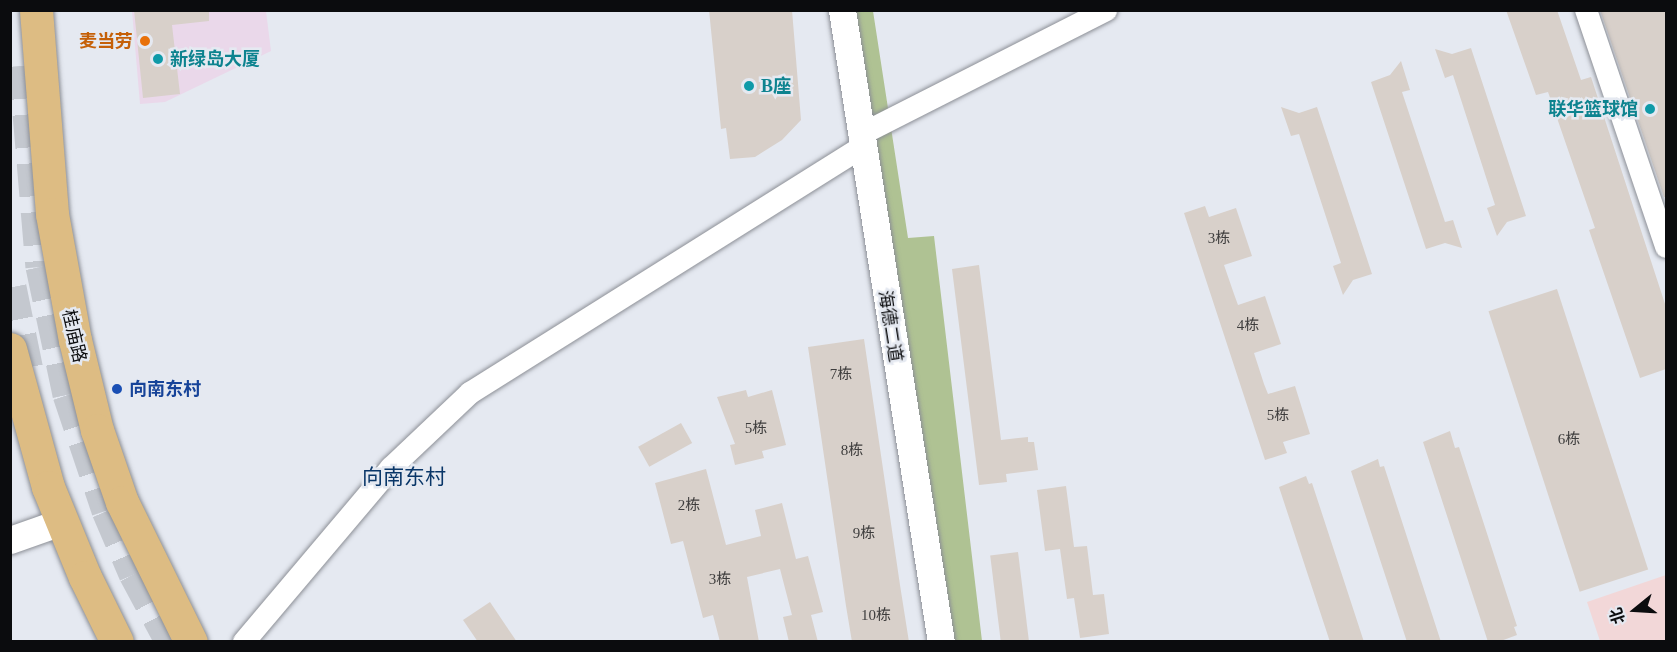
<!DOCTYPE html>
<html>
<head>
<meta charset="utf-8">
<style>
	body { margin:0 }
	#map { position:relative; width:1677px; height:652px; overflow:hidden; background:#e5e9f1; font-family:"Times New Roman","Noto Sans SC",serif }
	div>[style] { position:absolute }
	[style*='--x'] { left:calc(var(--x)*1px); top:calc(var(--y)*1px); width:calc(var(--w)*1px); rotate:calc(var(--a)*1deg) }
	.commercial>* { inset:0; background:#ead8ea }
	.industrial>* { inset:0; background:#f2d7d8 }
	.green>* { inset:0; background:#afc293 }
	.building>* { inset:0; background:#d8d0ca; transform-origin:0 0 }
	.trunk-tunnel>* { height:33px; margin-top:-16.5px; transform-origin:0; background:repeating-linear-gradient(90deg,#c4c8cf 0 33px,transparent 0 49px) }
	.roads { filter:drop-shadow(0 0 2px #8c8f96) drop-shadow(0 0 2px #8c8f96) }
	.minor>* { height:22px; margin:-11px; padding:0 11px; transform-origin:11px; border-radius:11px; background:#fff }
	.tertiary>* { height:27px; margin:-13.5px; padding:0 13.5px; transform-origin:13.5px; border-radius:13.5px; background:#fff }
	.primary>* { height:33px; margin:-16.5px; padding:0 16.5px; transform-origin:16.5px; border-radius:16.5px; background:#ddbc83 }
	.dots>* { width:16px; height:16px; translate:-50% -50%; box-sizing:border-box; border:3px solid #e5e9f1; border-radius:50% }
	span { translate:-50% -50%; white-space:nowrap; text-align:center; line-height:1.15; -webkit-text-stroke:5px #e5e9f1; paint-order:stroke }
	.number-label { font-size:15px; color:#3e3d3d }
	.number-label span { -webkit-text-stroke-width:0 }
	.food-label { font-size:18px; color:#c56008; font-weight:700 }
	.right { translate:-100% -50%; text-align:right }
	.culture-label { font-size:18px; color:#0d838f; font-weight:700 }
	.left { translate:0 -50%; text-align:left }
	.street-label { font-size:18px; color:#0b0c0e }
	.transit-label { font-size:18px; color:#164399; font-weight:700 }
	.quarter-label { font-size:21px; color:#093668 }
	.frame { position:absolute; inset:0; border:12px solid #0b0c0e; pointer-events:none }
	.north { position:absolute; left:1605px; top:580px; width:60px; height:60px; -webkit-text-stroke:4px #e5e9f1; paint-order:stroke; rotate:252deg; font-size:16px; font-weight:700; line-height:24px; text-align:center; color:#0b0c0e }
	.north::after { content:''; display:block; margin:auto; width:21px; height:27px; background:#0b0c0e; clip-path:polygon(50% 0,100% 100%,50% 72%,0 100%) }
</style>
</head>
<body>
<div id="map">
	<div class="commercial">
		<i style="clip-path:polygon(132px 11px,266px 11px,271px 51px,165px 102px,140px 104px)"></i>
	</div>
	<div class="industrial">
		<i style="clip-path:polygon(1666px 575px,1666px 641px,1600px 641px,1587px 602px)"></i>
	</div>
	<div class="green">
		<i style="clip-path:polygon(851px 11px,873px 11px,908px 238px,934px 236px,982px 641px,951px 641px)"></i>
	</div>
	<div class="building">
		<i style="clip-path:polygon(134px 10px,209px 10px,209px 21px,172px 25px,180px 94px,143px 98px)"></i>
		<i style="clip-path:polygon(709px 10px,792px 10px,801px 120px,782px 140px,755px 157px,730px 159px,726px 128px,721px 129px)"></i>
		<i style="clip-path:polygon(1506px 10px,1557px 10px,1581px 80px,1591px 77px,1666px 307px,1666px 369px,1640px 378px,1589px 230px,1595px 228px,1548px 92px,1536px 95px)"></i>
		<i style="clip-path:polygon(1600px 10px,1666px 10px,1666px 197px,1664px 197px)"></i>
		<i style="clip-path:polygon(1471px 48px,1526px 216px,1507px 222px,1497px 236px,1487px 208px,1495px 205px,1453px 75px,1445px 78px,1435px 49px,1452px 54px)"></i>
		<i style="clip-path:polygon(1401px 61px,1410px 90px,1402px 92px,1445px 222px,1453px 220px,1462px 248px,1445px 243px,1426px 249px,1371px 82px,1390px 75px)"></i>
		<i style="clip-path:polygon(1281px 107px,1299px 113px,1317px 107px,1372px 274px,1353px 280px,1343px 295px,1333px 266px,1341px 263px,1299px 134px,1291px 136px)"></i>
		<i style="clip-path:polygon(1205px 206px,1209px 217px,1236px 208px,1252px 256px,1224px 265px,1234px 294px,1238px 305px,1265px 296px,1281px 344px,1254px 353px,1264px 384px,1268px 394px,1295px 386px,1310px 434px,1283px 442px,1287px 453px,1265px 460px,1184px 213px)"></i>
		<i style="clip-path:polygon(979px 265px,1001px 440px,1028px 437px,1028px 442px,1034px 442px,1038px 470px,1006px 474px,1007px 482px,979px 485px,952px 269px)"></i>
		<i style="left:1557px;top:289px;width:295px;height:72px;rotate:72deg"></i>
		<i style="clip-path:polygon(864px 339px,900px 585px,909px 642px,852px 642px,846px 606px,808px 347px)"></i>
		<i style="clip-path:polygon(746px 390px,748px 397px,772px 390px,786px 445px,762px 451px,764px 458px,735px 465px,730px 445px,735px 444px,717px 397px)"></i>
		<i style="left:681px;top:423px;width:23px;height:49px;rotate:61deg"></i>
		<i style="clip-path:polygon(1450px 431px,1455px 448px,1459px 447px,1517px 626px,1514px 627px,1517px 635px,1498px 642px,1488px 642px,1423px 442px)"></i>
		<i style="clip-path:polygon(1378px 459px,1380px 467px,1384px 466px,1441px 642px,1407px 642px,1351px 471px)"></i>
		<i style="clip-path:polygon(706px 469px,726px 545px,761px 536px,755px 510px,782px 503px,796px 559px,808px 556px,823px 612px,811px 615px,818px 642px,789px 642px,783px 617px,792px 615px,780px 569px,747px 577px,759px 642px,720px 642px,713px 615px,703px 618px,683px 541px,671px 544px,655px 483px)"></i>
		<i style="clip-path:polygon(1306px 476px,1309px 484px,1312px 483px,1364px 642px,1330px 642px,1279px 487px)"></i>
		<i style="clip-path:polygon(1066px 486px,1074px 547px,1087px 546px,1093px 595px,1104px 594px,1109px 634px,1080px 638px,1074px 598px,1067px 599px,1060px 549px,1045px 551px,1037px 490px)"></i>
		<i style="left:1018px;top:552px;width:91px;height:28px;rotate:83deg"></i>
		<i style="clip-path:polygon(490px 602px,517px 642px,478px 642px,463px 620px)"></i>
	</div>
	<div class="trunk-tunnel">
		<i style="--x:25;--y:65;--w:202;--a:85.2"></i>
		<i style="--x:42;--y:266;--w:131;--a:78.1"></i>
		<i style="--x:69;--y:394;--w:122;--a:71.4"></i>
		<i style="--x:108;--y:510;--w:69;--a:66.8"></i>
		<i style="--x:135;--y:573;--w:78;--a:61.8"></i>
		<i style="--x:10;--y:287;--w:95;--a:78.5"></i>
	</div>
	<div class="roads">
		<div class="minor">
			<i style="--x:1586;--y:10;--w:250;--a:71.3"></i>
			<i style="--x:860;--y:135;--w:276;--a:-26.9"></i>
			<i style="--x:244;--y:642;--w:228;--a:-49.8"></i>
			<i style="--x:391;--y:468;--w:109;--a:-43.5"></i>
			<i style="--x:470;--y:393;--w:463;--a:-32.1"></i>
		</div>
		<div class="tertiary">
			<i style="--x:842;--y:10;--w:640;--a:81.1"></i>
			<i style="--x:10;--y:540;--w:54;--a:-19.4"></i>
		</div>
		<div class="primary">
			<i style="--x:36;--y:10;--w:205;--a:85.5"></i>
			<i style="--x:52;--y:214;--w:128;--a:79.7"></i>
			<i style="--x:75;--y:340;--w:93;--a:76.3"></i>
			<i style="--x:97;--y:430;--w:76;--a:70.9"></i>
			<i style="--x:122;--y:502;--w:156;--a:63.8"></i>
			<i style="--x:10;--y:349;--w:143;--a:74.6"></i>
			<i style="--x:48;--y:487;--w:97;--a:67.7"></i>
			<i style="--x:85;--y:577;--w:72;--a:63.8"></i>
		</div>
	</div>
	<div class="dots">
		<i style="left:145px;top:41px;background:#e8710a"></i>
		<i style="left:158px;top:59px;background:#0f9aa8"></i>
		<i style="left:749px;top:86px;background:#0f9aa8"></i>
		<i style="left:1650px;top:109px;background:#0f9aa8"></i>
		<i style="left:117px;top:389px;background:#1a4fb4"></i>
	</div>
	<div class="number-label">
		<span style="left:1219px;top:239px">3栋</span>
		<span style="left:1248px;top:326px">4栋</span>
		<span style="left:841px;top:375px">7栋</span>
		<span style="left:1278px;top:416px">5栋</span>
		<span style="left:756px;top:429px">5栋</span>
		<span style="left:1569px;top:440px">6栋</span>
		<span style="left:852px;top:451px">8栋</span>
		<span style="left:689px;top:506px">2栋</span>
		<span style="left:864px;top:534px">9栋</span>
		<span style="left:720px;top:580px">3栋</span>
		<span style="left:876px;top:616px">10栋</span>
	</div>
	<div class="food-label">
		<span class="right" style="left:133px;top:41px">麦当劳</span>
	</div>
	<div class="culture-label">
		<span class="left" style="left:170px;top:59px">新绿岛大厦</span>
		<span class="left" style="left:761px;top:86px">B座</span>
		<span class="right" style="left:1638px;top:109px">联华篮球馆</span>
	</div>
	<div class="street-label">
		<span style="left:890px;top:326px;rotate:81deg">海德二道</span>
		<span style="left:74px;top:336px;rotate:77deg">桂庙路</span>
	</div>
	<div class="transit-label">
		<span class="left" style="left:129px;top:389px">向南东村</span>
	</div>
	<div class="quarter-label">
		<span style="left:404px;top:477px">向南东村</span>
	</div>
	<div class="frame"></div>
	<div class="north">北</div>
</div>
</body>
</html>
